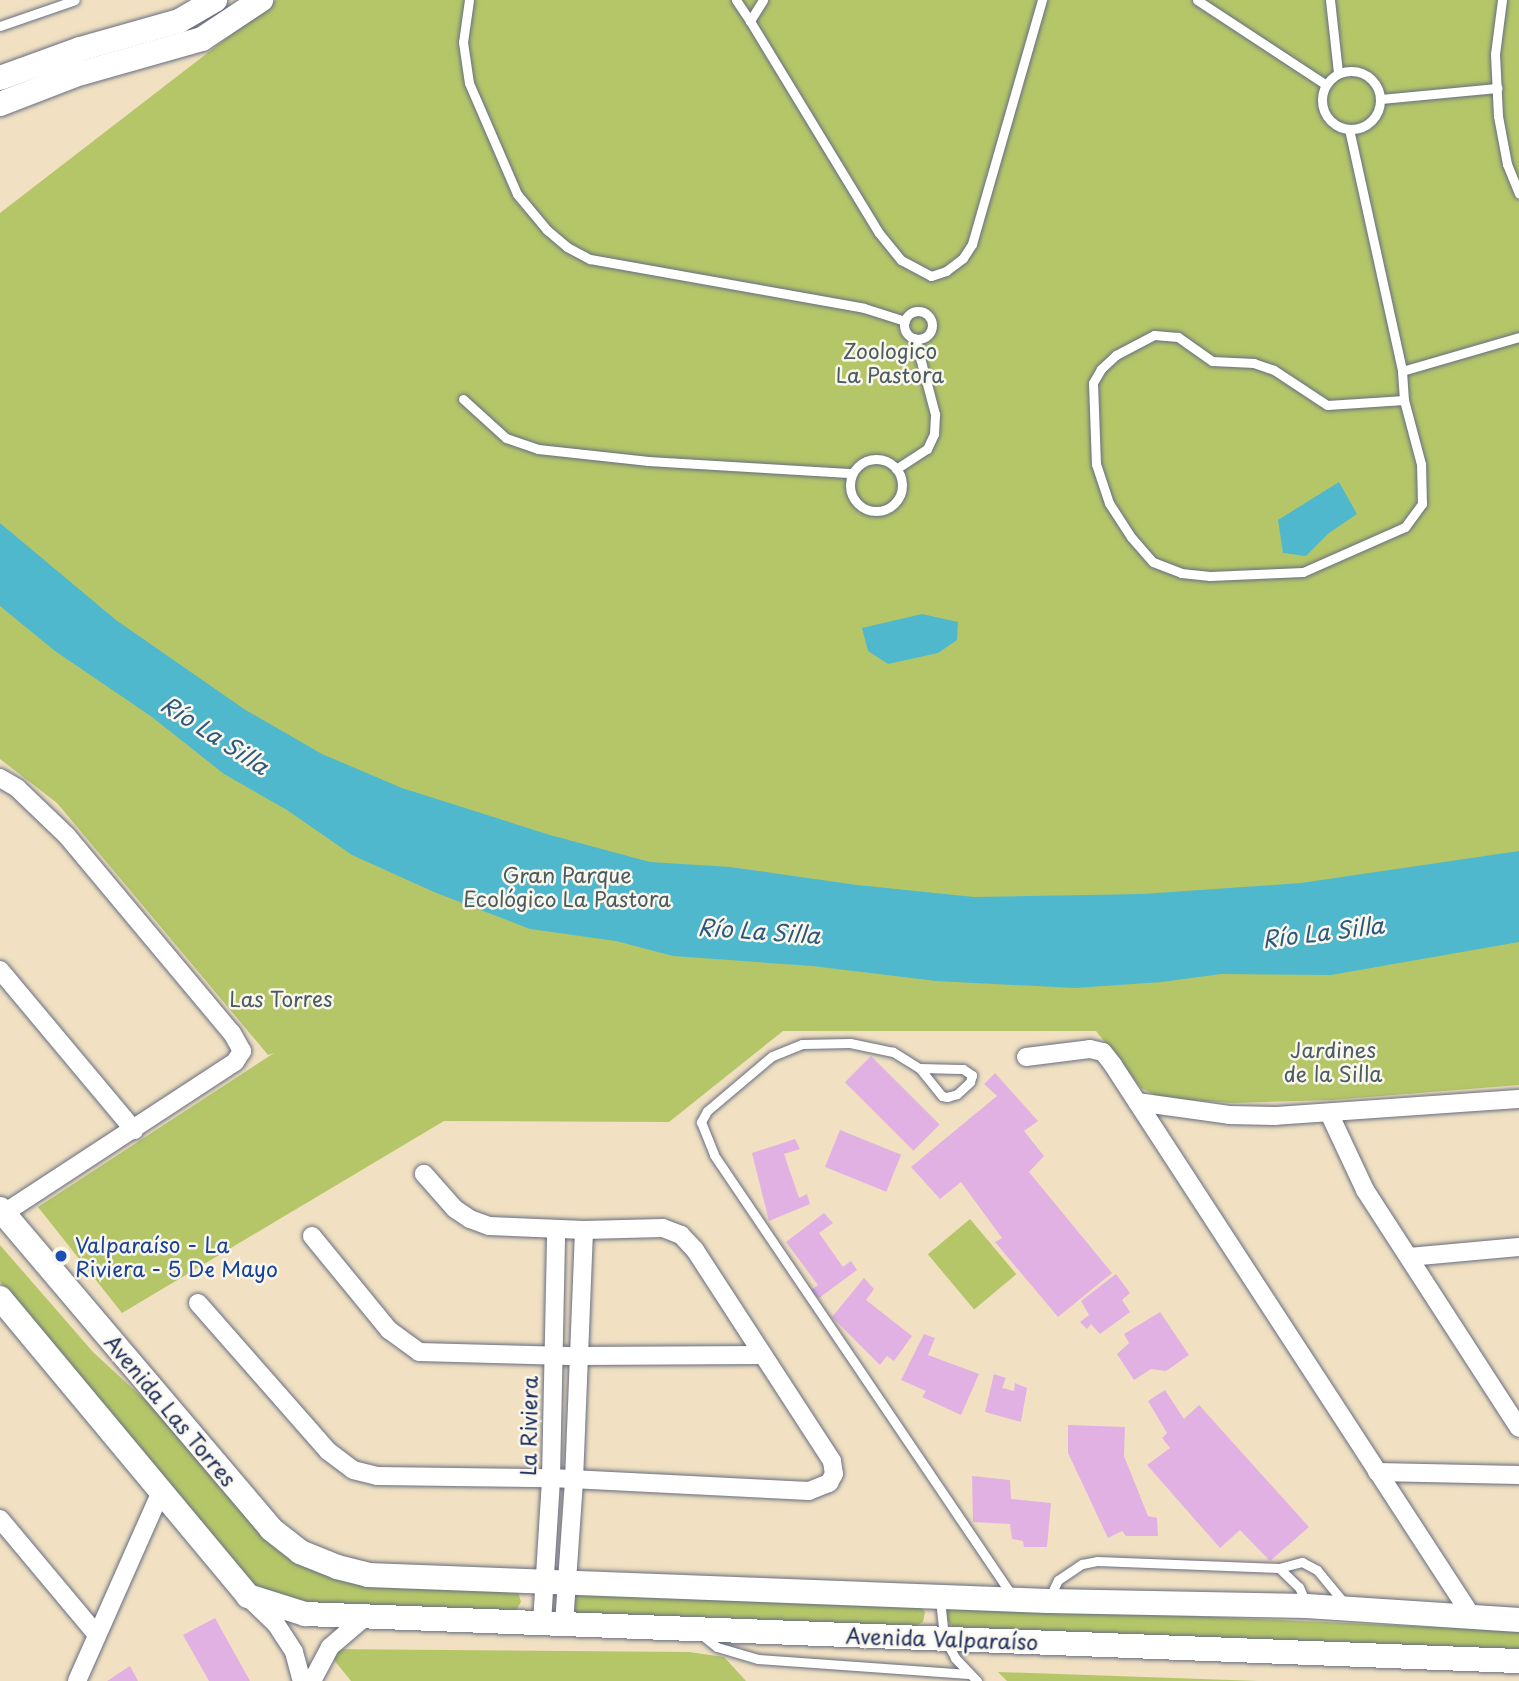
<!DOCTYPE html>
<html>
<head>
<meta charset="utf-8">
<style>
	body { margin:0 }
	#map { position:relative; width:1519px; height:1681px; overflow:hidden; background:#f1e1c2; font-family:"Playpen Sans",sans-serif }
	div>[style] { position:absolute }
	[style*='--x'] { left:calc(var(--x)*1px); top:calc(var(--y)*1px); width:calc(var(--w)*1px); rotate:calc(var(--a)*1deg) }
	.green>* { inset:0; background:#b5c669; transform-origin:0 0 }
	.water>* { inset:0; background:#4fb8cd }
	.building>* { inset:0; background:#e2b1e4; transform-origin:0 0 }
	.roads { filter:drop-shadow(0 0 2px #666d81) drop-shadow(0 0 2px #666d81) }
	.lane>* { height:9px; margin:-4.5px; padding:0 4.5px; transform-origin:4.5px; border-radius:4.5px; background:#fff }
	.lane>.ring { margin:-4.5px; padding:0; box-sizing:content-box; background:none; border:9px solid #fff; border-radius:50% }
	.street>* { height:18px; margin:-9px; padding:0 9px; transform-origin:9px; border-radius:9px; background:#fff }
	.secondary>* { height:24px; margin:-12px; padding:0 12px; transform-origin:12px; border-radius:12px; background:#fff }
	.dots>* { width:19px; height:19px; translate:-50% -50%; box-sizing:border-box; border:4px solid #fbf7ec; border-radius:50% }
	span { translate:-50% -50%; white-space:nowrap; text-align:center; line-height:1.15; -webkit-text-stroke:5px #fbf7ec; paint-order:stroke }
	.park-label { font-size:21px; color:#495c61 }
	.transit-label { font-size:21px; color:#164399 }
	.left { translate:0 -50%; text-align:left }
	.street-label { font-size:21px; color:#1b2f5e }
	.water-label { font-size:23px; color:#2b587f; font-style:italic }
</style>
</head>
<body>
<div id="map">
	<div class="green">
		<i style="clip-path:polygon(276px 0,1519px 0,1519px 1085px,1332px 1100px,1232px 1103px,1161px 1098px,1141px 1088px,1096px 1031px,783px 1031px,669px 1122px,444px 1121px,122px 1313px,38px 1207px,274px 1053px,268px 1055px,57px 803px,0 759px,0 213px)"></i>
		<i style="left:970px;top:1219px;width:72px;height:55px;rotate:50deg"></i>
		<i style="clip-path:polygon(0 1245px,93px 1352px,157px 1411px,296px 1557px,517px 1588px,521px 1602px,515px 1612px,302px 1603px,271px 1596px,243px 1577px,0 1282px)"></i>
		<i style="clip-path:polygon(564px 1594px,919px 1604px,925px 1612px,923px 1622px,912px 1628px,570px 1615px)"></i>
		<i style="clip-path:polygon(951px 1605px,1519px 1631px,1519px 1655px,959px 1634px,947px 1620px,945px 1613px)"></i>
		<i style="clip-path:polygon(325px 1649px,689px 1652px,724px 1657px,746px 1681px,351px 1681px)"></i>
		<i style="clip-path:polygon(998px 1672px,1259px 1681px,1007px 1681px)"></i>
	</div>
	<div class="water">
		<i style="clip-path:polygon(1339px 482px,1357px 514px,1329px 533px,1306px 556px,1283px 553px,1278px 520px)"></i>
		<i style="clip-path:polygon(0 523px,116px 620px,244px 709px,322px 754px,402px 788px,550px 835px,650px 862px,730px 867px,857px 885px,974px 897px,1143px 894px,1301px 883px,1519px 851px,1519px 942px,1331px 975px,1221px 974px,1162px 982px,1075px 988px,936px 981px,812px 966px,673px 956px,616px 941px,530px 929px,434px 892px,352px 855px,287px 810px,224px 774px,152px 717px,55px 651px,0 606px)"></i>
		<i style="clip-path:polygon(922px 614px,958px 622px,957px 640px,938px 653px,888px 664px,868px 651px,862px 628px)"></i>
	</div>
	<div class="building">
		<i style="left:871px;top:1056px;width:97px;height:37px;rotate:45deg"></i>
		<i style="clip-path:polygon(995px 1073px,1038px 1121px,1024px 1131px,1044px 1156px,1029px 1172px,1112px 1273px,1058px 1317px,995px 1242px,1002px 1238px,961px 1182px,940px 1199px,911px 1167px,997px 1096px,984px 1084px)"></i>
		<i style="left:840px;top:1130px;width:66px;height:40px;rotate:22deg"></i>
		<i style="clip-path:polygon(795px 1139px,800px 1149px,784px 1154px,799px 1198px,807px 1194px,810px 1204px,769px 1221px,752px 1153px)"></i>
		<i style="clip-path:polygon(824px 1213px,833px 1223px,819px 1233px,843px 1267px,851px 1261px,857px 1270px,819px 1298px,810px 1291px,818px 1285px,786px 1242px)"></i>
		<i style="clip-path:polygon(1116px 1274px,1130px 1293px,1122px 1300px,1130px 1312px,1100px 1334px,1091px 1324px,1087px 1329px,1080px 1322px,1089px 1315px,1081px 1301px)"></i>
		<i style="clip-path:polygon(864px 1278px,874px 1289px,866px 1300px,912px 1336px,894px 1361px,887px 1356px,880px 1365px,832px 1317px)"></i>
		<i style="clip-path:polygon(1160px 1312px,1189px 1355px,1166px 1371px,1151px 1369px,1134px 1380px,1117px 1354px,1129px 1343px,1124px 1334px)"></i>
		<i style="clip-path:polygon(924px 1334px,935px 1338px,928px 1355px,979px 1374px,961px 1415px,922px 1397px,926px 1391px,901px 1380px)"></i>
		<i style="clip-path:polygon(994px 1374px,1006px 1378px,1002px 1388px,1014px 1391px,1015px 1383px,1027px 1388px,1021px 1422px,985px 1412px)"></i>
		<i style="clip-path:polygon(1165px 1390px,1184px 1419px,1199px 1405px,1309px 1527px,1270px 1561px,1240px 1530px,1220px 1548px,1147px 1465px,1170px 1448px,1162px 1438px,1167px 1433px,1148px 1401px)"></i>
		<i style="clip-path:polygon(1068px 1425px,1125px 1427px,1124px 1456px,1148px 1516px,1157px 1518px,1158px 1536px,1126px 1536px,1122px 1531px,1108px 1538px,1068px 1453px)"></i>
		<i style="clip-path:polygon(972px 1476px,1010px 1480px,1011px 1499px,1051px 1503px,1047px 1547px,1024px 1547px,1023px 1541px,1012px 1539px,1010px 1524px,973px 1522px)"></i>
		<i style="clip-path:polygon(215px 1618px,250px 1681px,209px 1681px,183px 1635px)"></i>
		<i style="clip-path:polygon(130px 1666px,138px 1681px,107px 1681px)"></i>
	</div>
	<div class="roads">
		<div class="lane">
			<i style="--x:469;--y:0;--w:42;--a:98.1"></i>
			<i style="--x:463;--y:42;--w:41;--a:81.7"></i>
			<i style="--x:469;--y:83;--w:121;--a:66.6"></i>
			<i style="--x:517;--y:194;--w:47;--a:50.2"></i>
			<i style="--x:547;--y:230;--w:26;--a:40"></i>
			<i style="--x:567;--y:247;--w:26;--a:28"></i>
			<i style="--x:590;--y:259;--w:278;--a:10.1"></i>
			<i style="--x:864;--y:308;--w:43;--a:17.6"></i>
			<i style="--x:736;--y:0;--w:25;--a:56"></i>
			<i style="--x:763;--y:0;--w:25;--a:122"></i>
			<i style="--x:750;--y:21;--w:248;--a:58.7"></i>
			<i style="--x:879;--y:233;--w:35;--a:51"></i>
			<i style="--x:901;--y:260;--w:34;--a:28"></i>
			<i style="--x:931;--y:276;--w:16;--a:-18"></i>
			<i style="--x:946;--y:271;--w:21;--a:-37"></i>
			<i style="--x:963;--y:258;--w:17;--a:-57"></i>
			<i style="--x:972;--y:244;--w:254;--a:-74"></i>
			<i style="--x:1197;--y:0;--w:153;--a:33.3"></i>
			<i style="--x:1330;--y:0;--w:73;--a:83.7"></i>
			<i style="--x:1502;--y:0;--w:54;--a:97.4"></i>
			<i style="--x:1495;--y:54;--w:62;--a:87.2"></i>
			<i style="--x:1498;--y:116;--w:49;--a:79.4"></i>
			<i style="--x:1507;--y:164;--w:32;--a:68"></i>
			<i style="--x:0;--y:26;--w:79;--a:-19.1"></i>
			<i class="ring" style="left:1322px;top:71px;width:49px;height:49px"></i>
			<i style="--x:1380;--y:99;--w:118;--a:-5.4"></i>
			<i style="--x:1349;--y:129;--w:248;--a:77.6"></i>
			<i class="ring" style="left:904px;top:311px;width:19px;height:19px"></i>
			<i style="--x:463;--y:399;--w:58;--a:42.2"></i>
			<i style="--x:506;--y:438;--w:34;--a:19"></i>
			<i style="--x:538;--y:449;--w:111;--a:6.2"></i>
			<i style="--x:648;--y:461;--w:205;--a:3.4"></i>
			<i style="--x:1404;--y:400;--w:77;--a:176.3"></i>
			<i style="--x:1327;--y:405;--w:64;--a:-146.6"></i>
			<i style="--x:1274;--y:370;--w:21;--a:-161"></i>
			<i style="--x:1254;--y:363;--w:42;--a:-177.3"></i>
			<i style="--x:1212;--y:361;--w:42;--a:-144.8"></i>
			<i style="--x:1178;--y:337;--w:24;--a:-175"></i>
			<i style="--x:1154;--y:335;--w:43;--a:152.2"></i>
			<i style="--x:1116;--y:355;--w:21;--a:137"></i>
			<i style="--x:1101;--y:369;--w:16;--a:120"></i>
			<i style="--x:1093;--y:383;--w:81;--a:87.9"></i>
			<i style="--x:1096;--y:464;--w:41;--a:71.6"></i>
			<i style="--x:1109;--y:503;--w:40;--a:57.1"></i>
			<i style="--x:1131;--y:537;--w:33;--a:49"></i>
			<i style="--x:1153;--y:562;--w:30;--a:21"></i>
			<i style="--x:1181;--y:573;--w:29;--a:6"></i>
			<i style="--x:1210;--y:576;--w:93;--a:-2.5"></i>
			<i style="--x:1303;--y:572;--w:111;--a:-23.8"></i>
			<i style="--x:1405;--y:527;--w:29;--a:-54"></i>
			<i style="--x:1422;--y:504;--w:40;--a:-91.4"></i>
			<i style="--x:1421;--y:464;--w:66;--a:-104.9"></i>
			<i style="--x:1404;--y:400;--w:29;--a:-94"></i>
			<i style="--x:1402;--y:371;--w:122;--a:-16.2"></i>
			<i class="ring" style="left:850px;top:459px;width:43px;height:43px"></i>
			<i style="--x:896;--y:469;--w:37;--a:-33"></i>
			<i style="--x:927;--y:449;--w:17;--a:-65"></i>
			<i style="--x:934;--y:434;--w:20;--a:-87"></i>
			<i style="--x:935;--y:414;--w:78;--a:-104.9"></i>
			<i style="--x:919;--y:1068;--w:44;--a:1.3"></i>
			<i style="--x:963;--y:1069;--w:11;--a:34"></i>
			<i style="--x:972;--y:1075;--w:7;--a:106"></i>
			<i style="--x:970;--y:1082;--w:18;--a:137"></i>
			<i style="--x:957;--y:1094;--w:10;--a:163"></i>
			<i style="--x:947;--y:1097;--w:5;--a:-169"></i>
			<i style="--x:942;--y:1096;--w:36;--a:-129"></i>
			<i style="--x:919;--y:1068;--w:31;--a:-148"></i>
			<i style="--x:893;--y:1052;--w:44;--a:-168.2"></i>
			<i style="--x:850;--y:1043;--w:48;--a:178.8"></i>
			<i style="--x:802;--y:1044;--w:32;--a:158"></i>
			<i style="--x:772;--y:1056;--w:85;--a:139.8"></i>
			<i style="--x:707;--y:1111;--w:13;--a:119"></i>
			<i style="--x:701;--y:1122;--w:35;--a:68"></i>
			<i style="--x:714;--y:1155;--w:534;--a:55.92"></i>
			<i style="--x:1279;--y:1568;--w:28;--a:44"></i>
			<i style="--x:1299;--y:1587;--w:20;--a:66"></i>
			<i style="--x:940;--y:1599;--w:38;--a:84"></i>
			<i style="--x:944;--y:1637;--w:24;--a:62"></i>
			<i style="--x:955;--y:1658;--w:32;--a:46"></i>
			<i style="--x:1049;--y:1599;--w:21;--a:-65"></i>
			<i style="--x:1058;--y:1580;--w:29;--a:-34"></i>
			<i style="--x:1082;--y:1564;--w:15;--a:-11"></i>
			<i style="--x:1097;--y:1561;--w:182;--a:2.2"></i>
			<i style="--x:1279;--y:1568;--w:24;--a:-15"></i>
			<i style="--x:1302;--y:1562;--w:17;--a:28"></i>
			<i style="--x:1317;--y:1570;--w:44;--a:50.5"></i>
			<i style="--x:702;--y:1635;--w:19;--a:39"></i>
			<i style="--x:717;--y:1647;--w:43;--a:16.3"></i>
			<i style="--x:758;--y:1659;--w:211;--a:4.1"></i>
		</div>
		<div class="street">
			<i style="--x:0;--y:778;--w:20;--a:30"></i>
			<i style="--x:17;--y:788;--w:69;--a:43.8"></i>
			<i style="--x:67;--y:836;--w:257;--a:50.1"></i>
			<i style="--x:232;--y:1033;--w:21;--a:61"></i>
			<i style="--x:242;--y:1051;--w:13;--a:122"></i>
			<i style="--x:235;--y:1062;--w:276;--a:146.8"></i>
			<i style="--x:0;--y:970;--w:209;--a:50.1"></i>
			<i style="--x:1026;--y:1057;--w:64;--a:-7.1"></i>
			<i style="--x:1090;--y:1049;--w:13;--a:13"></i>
			<i style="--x:1103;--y:1052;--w:16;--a:52"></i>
			<i style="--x:1113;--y:1065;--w:660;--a:56.94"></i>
			<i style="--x:1137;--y:1102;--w:93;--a:8"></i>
			<i style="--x:1229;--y:1115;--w:46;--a:1.2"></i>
			<i style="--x:1275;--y:1116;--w:245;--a:-4"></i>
			<i style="--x:1329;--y:1113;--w:85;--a:64.9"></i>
			<i style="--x:1365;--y:1190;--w:283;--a:57.1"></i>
			<i style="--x:312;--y:1236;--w:122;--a:50.7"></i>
			<i style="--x:389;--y:1330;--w:37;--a:36"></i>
			<i style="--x:419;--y:1352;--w:158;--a:1.5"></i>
			<i style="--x:577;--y:1356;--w:185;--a:-0.3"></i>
			<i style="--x:1409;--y:1257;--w:110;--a:-5.2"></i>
			<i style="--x:198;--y:1303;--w:197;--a:48.7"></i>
			<i style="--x:328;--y:1451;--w:31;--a:37"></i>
			<i style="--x:353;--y:1470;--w:25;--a:14"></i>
			<i style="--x:377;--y:1476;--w:174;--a:0.7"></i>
			<i style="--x:551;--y:1478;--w:258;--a:2.9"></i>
			<i style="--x:809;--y:1491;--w:22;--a:-22"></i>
			<i style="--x:829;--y:1483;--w:10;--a:-61"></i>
			<i style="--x:834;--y:1474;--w:13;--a:-99"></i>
			<i style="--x:832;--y:1461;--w:252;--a:-123"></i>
			<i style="--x:695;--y:1250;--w:21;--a:-133"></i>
			<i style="--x:681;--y:1235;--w:19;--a:-159"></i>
			<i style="--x:663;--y:1228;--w:79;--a:178.5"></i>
			<i style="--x:584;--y:1230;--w:95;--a:-177.6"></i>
			<i style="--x:489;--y:1226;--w:20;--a:-160"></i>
			<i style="--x:470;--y:1219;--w:18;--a:-146"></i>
			<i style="--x:455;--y:1209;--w:47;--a:-131.5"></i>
			<i style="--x:1377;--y:1472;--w:142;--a:1.2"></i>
			<i style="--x:0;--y:1519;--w:151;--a:50.1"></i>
			<i style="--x:250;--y:1599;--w:36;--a:44"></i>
			<i style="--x:276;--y:1624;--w:33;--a:57"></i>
			<i style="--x:294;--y:1652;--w:30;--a:75"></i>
			<i style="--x:542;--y:1623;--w:145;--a:-86.4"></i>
			<i style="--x:551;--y:1478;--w:249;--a:-88.8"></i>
			<i style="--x:564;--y:1624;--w:144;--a:-86"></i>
			<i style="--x:574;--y:1480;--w:250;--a:-87.7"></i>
			<i style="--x:77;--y:1681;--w:205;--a:-66.1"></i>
			<i style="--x:312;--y:1681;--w:38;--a:-62"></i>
			<i style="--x:330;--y:1647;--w:46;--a:-40.6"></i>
		</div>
		<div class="secondary">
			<i style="--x:0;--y:78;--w:85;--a:-19.9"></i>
			<i style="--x:80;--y:49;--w:103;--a:-15.8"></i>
			<i style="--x:179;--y:21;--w:42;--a:-30.3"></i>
			<i style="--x:0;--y:104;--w:80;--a:-21.1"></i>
			<i style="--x:75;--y:75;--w:132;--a:-15.8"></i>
			<i style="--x:202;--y:39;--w:71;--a:-33.5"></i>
			<i style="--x:0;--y:1209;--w:419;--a:49.7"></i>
			<i style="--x:271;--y:1529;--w:37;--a:38"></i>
			<i style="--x:300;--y:1552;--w:40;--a:22"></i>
			<i style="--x:337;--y:1567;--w:32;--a:14"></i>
			<i style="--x:368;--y:1575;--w:680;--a:2.19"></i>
			<i style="--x:1048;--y:1601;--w:259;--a:1.1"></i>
			<i style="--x:1307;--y:1606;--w:212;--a:3.8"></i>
			<i style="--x:0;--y:1298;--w:388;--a:50.2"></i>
			<i style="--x:248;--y:1596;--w:60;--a:17.5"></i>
			<i style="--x:305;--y:1614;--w:1215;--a:2.22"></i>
		</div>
	</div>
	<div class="dots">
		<i style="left:61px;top:1256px;background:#1a4fb4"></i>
	</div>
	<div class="park-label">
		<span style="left:890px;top:362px">Zoologico<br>La Pastora</span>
		<span style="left:567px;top:886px">Gran Parque<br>Ecológico La Pastora</span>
		<span style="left:281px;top:998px">Las Torres</span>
		<span style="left:1333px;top:1061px">Jardines<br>de la Silla</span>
	</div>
	<div class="transit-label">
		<span class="left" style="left:75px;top:1256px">Valparaíso - La<br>Riviera - 5 De Mayo</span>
	</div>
	<div class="street-label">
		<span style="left:171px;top:1410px;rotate:50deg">Avenida Las Torres</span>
		<span style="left:528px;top:1426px;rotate:-89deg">La Riviera</span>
		<span style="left:942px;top:1638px;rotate:2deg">Avenida Valparaíso</span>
	</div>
	<div class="water-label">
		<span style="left:215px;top:735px;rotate:33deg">Río La Silla</span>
		<span style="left:759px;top:931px;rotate:4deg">Río La Silla</span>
		<span style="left:1323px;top:932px;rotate:-7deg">Río La Silla</span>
	</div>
</div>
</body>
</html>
